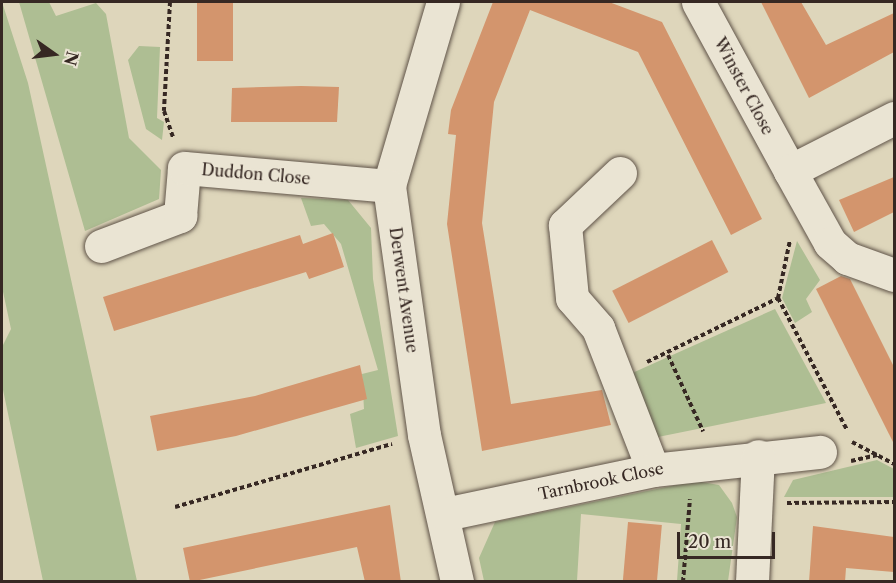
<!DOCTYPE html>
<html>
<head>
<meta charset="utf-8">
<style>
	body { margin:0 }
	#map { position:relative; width:896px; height:583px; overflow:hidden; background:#ded6bb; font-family:"Libre Caslon Text",serif }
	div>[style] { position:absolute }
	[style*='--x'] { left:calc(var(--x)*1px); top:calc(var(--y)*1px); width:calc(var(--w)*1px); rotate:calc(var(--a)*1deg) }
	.green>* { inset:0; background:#aebe93 }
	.building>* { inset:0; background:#d3956d; transform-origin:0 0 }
	.path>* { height:4px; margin-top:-2px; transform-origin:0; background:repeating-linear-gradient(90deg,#362823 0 4.5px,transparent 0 7.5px) }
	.roads { filter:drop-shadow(0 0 2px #605449) drop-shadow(0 0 2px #605449) }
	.minor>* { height:33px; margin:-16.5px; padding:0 16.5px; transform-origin:16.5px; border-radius:16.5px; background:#eae4d3 }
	span { translate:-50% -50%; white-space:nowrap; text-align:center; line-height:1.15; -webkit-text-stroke:4.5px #eae4d3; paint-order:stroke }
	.street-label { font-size:16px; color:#362823 }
	.frame { position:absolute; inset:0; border:3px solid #362823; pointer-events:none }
	.north { position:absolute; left:24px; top:24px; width:60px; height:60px; -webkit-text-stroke:4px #eae4d3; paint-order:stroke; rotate:104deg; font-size:16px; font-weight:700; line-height:24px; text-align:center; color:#362823 }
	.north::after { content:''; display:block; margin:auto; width:21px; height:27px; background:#362823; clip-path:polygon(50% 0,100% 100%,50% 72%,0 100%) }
	.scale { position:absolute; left:677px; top:532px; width:98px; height:27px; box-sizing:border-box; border:3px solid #362823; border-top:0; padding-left:8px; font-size:18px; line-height:21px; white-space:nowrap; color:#362823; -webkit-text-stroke:4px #eae4d3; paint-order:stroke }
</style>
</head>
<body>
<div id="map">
	<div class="green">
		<i style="clip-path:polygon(2px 2px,28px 83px,137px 581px,43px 581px,2px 385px,2px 347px,11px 329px,2px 287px)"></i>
		<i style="clip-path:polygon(19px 2px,49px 2px,56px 16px,96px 3px,106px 14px,129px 138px,161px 170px,159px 199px,85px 231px)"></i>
		<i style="clip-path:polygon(139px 46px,160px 47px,157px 118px,164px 122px,162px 140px,146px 129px,128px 60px)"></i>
		<i style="clip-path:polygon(301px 198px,348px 200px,371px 228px,373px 279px,398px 436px,356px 448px,350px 414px,364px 409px,362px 374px,378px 370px,341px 244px,324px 224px,311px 226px)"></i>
		<i style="clip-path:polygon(797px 241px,820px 280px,806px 299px,812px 312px,795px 323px,782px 298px)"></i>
		<i style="clip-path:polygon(775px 309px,826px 403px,653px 438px,630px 374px)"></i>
		<i style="clip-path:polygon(877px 460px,894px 469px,894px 497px,784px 497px,793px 480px)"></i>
		<i style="clip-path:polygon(696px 481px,719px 485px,732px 503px,737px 517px,728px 581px,677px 581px,681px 524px,581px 514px,577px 581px,484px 581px,479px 558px,495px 522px)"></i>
	</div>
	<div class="building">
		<i style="left:197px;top:2px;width:36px;height:59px"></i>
		<i style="clip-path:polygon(493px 2px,609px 2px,662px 22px,762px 219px,731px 235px,638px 52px,530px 10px,494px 102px,482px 223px,511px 404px,602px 390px,611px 425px,482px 451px,447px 224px,456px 135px,448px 134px,451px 110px)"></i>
		<i style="clip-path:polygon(761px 2px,801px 2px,826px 45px,894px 13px,894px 52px,809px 98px)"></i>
		<i style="clip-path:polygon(301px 86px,339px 87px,337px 122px,231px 122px,232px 88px)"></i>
		<i style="clip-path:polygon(894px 177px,894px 212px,854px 232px,839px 200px)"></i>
		<i style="clip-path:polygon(333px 233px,344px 267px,309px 279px,306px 272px,114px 331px,103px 297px,300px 235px,303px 244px)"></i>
		<i style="left:712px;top:240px;width:36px;height:112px;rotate:63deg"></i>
		<i style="clip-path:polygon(841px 276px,850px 279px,894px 367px,894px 444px,816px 289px)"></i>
		<i style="clip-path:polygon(360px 365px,367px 399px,236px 436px,157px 451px,150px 416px,255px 396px)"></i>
		<i style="clip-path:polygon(390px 505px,401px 582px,365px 582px,357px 547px,190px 582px,183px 548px)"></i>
		<i style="left:628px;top:522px;width:34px;height:60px;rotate:5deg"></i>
		<i style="clip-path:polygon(813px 526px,894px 537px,894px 572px,846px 568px,845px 582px,809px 582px)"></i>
	</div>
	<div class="path">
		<i style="--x:170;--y:2;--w:109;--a:93.2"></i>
		<i style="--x:164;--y:111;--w:28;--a:71"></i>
		<i style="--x:778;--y:298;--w:149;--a:62.4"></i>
		<i style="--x:668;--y:355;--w:84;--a:65.3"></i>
		<i style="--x:647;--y:362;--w:146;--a:-26"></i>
		<i style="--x:778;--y:298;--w:59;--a:-78.3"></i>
		<i style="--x:852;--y:442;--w:47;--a:27.6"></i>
		<i style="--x:851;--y:461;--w:28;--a:-13"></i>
		<i style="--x:787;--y:503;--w:107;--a:-0.5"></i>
		<i style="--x:175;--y:507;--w:226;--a:-16.2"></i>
		<i style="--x:683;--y:582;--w:83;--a:-85.2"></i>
	</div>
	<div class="roads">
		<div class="minor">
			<i style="--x:443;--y:2;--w:192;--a:106.4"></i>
			<i style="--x:389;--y:186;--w:251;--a:82"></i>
			<i style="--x:424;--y:435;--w:151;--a:77.3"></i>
			<i style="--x:698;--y:2;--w:192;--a:61.4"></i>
			<i style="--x:790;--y:171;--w:117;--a:-27"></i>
			<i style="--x:790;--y:171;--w:82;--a:60.9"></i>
			<i style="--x:830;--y:243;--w:23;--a:41"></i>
			<i style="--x:847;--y:258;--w:50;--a:19.9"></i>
			<i style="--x:620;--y:173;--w:76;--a:136.6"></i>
			<i style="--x:565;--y:225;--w:73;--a:84.5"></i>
			<i style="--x:572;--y:298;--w:40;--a:49"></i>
			<i style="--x:598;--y:328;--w:152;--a:68.8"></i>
			<i style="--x:101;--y:246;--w:85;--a:-20.8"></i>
			<i style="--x:180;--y:216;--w:48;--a:-85.2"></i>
			<i style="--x:184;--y:168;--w:206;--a:5"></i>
			<i style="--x:445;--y:514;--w:213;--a:-11.9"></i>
			<i style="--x:653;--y:470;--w:168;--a:-6.2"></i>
			<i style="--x:752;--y:582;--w:126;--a:-87.3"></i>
		</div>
	</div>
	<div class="street-label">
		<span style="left:744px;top:86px;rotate:62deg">Winster Close</span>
		<span style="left:256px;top:174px;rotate:5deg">Duddon Close</span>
		<span style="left:404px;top:290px;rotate:82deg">Derwent Avenue</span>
		<span style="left:601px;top:481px;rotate:-12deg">Tarnbrook Close</span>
	</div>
	<div class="frame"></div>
	<div class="north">N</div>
	<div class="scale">20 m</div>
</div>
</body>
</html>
